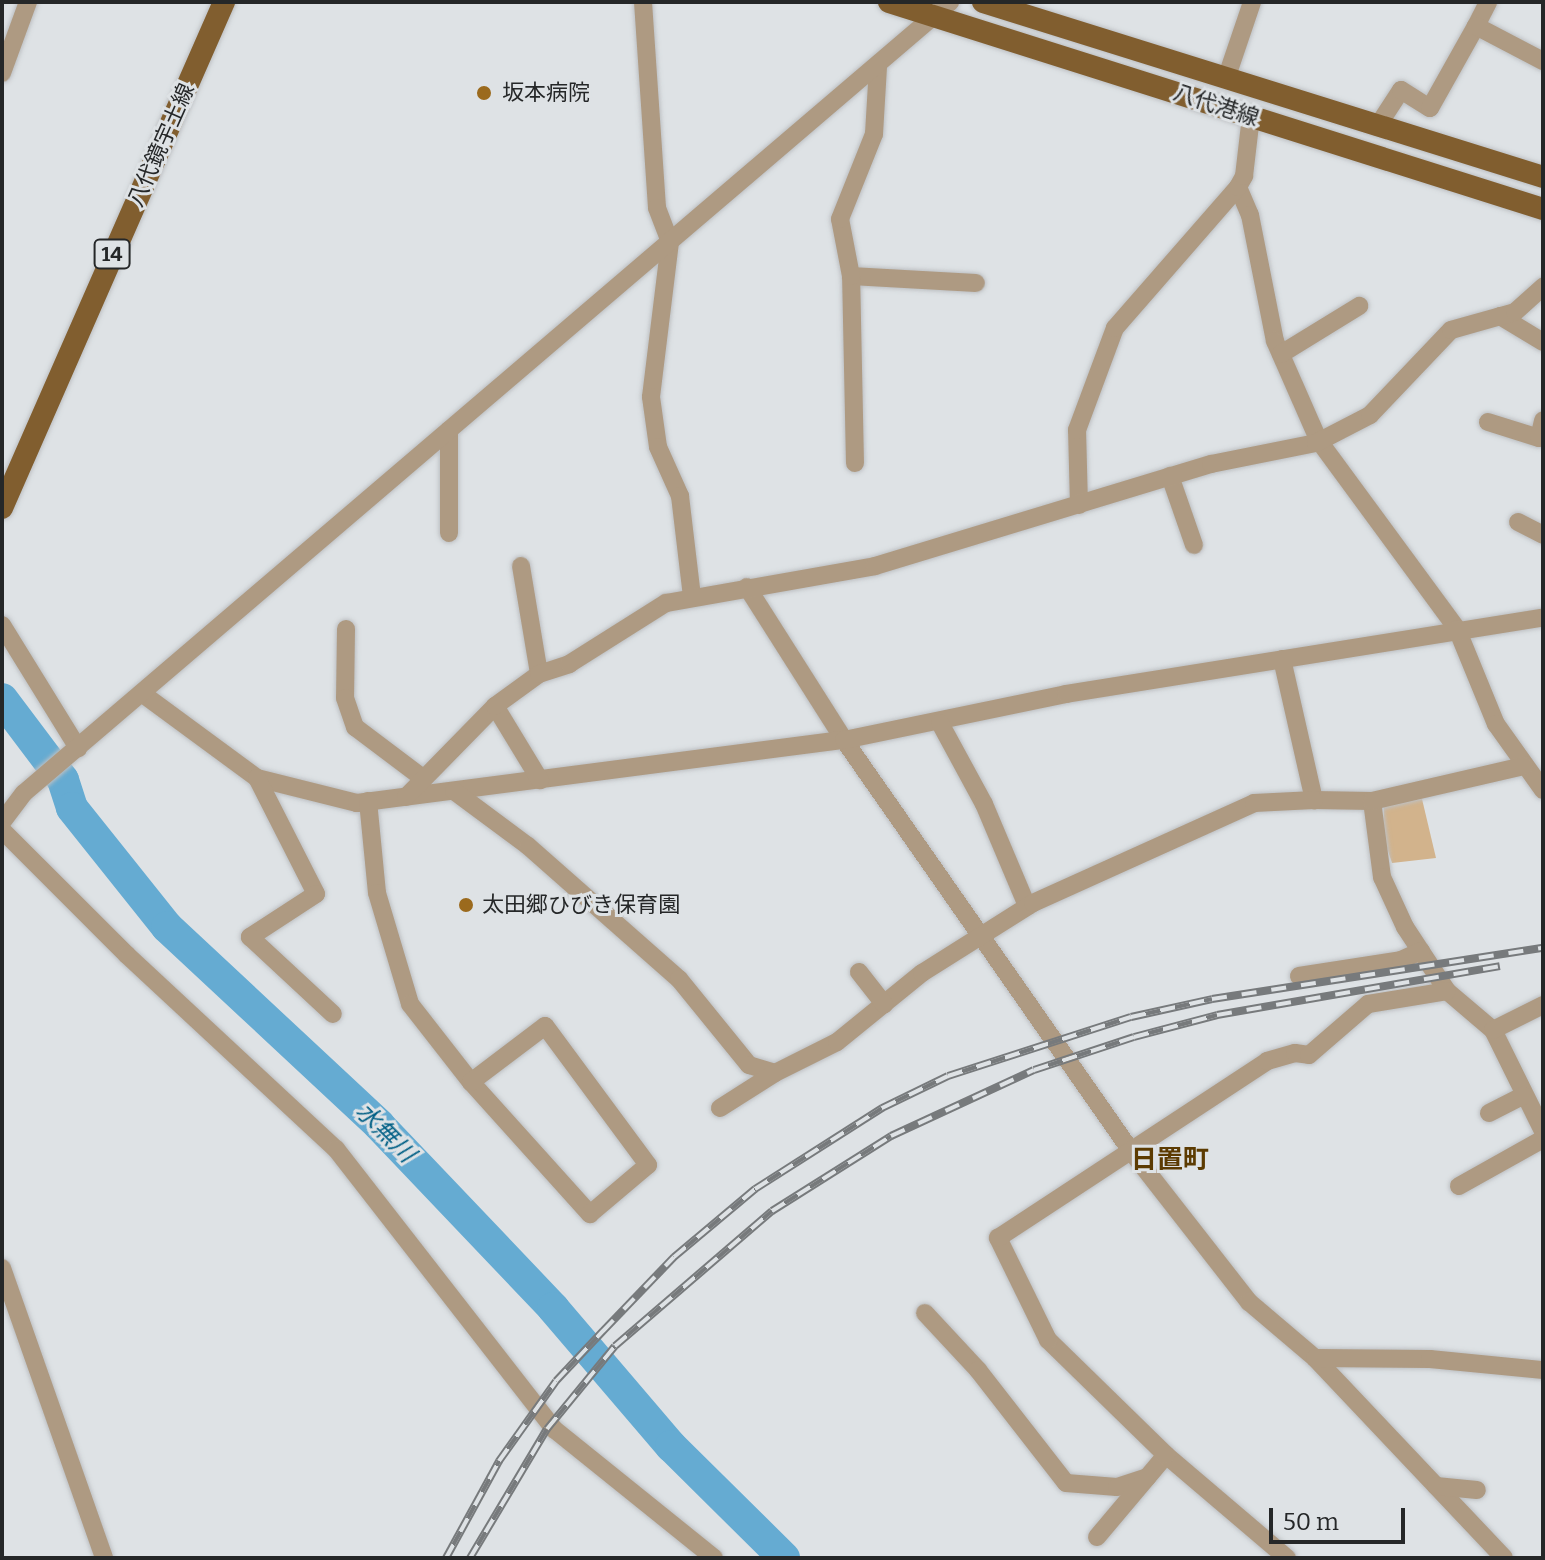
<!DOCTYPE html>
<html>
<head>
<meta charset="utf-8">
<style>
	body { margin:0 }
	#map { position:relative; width:1545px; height:1560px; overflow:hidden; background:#dee2e5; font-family:Bitter,"Noto Sans JP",serif }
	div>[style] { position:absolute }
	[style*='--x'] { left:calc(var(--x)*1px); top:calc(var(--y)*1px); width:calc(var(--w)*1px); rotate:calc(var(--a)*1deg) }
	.green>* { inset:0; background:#d2b38c }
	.river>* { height:32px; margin:-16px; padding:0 16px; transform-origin:16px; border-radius:16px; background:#65abd2 }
	.roads { filter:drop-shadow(0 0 2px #bdc0c3) drop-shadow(0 0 2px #bdc0c3) }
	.minor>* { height:18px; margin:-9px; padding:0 9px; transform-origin:9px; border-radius:9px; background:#ae9a82 }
	.major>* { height:22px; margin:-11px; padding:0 11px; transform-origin:11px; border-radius:11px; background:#815e2f }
	.rail>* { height:8px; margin-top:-4px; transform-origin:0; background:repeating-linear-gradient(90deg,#dee2e5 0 15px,#777a7c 0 30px); box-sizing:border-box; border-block:2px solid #777a7c }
	.dots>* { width:22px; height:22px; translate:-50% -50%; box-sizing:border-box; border:4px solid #dee2e5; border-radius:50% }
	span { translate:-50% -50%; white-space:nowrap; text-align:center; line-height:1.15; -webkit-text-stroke:6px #dee2e5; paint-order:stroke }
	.shield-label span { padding:2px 6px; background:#dee2e5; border:2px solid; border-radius:6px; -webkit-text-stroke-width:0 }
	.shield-label { font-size:20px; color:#252728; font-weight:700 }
	.poi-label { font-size:22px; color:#252728 }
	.left { translate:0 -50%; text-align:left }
	.street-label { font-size:22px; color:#252728 }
	.water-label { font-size:24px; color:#005f85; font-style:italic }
	.quarter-label { font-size:26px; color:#5c3b02; font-weight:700 }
	.frame { position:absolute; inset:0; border:4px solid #252728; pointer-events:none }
	.scale { position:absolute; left:1269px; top:1508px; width:136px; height:36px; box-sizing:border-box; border:4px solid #252728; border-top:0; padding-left:10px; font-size:24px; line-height:28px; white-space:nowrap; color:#252728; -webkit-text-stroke:6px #dee2e5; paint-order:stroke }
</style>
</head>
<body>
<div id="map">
	<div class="green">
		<i style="clip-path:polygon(1422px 799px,1436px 858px,1392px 863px,1383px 836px,1384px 806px)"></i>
	</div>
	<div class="river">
		<i style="--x:2;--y:699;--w:101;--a:53"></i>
		<i style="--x:63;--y:780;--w:29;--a:72"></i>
		<i style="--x:72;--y:808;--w:152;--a:51.4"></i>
		<i style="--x:167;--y:927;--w:290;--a:43"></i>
		<i style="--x:379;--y:1125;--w:253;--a:46.4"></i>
		<i style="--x:553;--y:1308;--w:182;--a:49.5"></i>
		<i style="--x:671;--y:1446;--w:159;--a:44.7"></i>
	</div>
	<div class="roads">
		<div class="minor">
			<i style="--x:643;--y:2;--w:206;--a:86.1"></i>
			<i style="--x:657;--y:208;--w:36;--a:69"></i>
			<i style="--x:670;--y:242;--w:156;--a:97"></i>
			<i style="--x:651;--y:397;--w:50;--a:82"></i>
			<i style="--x:658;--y:447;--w:54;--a:65.8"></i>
			<i style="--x:680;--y:496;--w:101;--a:83.2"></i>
			<i style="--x:1476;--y:26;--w:27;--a:-63"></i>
			<i style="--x:2;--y:73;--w:76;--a:-69.9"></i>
			<i style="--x:1226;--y:79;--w:81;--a:-71.3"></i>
			<i style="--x:1377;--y:127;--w:44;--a:-57"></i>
			<i style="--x:1401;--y:90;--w:34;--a:32"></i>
			<i style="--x:1430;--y:108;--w:94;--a:-60.7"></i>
			<i style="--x:1476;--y:26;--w:76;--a:27.6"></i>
			<i style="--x:1238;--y:187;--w:30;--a:67"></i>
			<i style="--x:1250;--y:215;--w:128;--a:78.8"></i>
			<i style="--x:1275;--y:341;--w:109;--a:66.3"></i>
			<i style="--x:1319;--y:441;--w:233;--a:53.7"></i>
			<i style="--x:1457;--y:629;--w:103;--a:67.7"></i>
			<i style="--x:1496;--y:724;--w:81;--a:54.5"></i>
			<i style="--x:851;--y:276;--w:125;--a:3.2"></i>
			<i style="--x:1500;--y:316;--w:50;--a:31.2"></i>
			<i style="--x:1281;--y:354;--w:92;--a:-31.6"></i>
			<i style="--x:1488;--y:422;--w:53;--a:17.4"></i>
			<i style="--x:1539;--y:438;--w:18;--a:-77"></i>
			<i style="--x:855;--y:463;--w:187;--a:-91.2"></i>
			<i style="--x:851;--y:276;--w:58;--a:-100.9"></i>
			<i style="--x:840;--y:219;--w:92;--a:-68.2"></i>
			<i style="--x:874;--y:134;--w:67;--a:-86.6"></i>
			<i style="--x:1170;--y:476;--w:73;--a:70.8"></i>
			<i style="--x:1079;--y:505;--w:75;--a:-91.5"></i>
			<i style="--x:1077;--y:430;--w:109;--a:-69.6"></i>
			<i style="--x:1115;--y:328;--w:187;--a:-48.9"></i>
			<i style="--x:1238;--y:187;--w:13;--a:-61"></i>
			<i style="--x:1244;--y:176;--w:60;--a:-83.3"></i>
			<i style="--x:1518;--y:522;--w:28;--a:27"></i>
			<i style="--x:449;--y:533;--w:103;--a:-90"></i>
			<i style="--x:521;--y:566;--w:109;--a:80.5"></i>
			<i style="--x:747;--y:587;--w:181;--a:57.6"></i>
			<i style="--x:844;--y:740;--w:501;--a:55.07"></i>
			<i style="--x:1131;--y:1151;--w:192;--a:52"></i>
			<i style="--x:1249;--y:1302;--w:87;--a:40.3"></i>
			<i style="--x:1315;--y:1358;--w:275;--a:46.6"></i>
			<i style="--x:2;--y:625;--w:145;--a:58.3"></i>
			<i style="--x:346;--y:629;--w:69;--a:90.8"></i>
			<i style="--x:345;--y:698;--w:31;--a:71"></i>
			<i style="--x:355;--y:727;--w:86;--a:37"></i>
			<i style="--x:1282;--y:659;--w:145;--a:77.2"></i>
			<i style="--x:1314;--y:800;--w:58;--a:1"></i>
			<i style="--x:1372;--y:801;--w:77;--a:82.5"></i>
			<i style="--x:1382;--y:877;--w:55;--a:65.3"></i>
			<i style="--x:1405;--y:927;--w:77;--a:56.7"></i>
			<i style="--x:1447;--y:991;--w:60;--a:40.3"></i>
			<i style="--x:1493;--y:1030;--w:113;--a:63.7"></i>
			<i style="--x:143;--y:694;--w:142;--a:36.4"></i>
			<i style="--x:257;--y:778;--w:103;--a:14"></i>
			<i style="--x:357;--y:803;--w:491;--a:-7.4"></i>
			<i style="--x:844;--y:740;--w:227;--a:-11.7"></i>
			<i style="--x:1066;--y:694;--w:483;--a:-9.1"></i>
			<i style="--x:495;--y:706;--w:87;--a:58.7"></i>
			<i style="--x:940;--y:723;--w:92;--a:61.5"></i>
			<i style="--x:984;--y:804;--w:111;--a:67.1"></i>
			<i style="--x:257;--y:778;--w:130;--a:63"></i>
			<i style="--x:316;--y:894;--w:79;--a:146.9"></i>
			<i style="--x:250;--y:937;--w:113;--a:42.9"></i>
			<i style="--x:454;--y:791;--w:92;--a:36.6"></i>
			<i style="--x:528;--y:846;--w:201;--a:41.4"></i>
			<i style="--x:679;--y:979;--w:111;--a:50.9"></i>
			<i style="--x:749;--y:1065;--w:27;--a:17"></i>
			<i style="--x:775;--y:1073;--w:69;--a:-26.6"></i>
			<i style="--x:837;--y:1042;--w:109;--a:-39.1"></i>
			<i style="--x:922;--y:973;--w:131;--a:-32.2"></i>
			<i style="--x:1033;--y:903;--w:243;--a:-24.3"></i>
			<i style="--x:1254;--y:803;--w:60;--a:-2.9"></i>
			<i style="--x:406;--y:797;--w:127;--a:-45.6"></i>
			<i style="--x:495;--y:706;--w:54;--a:-36"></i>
			<i style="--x:539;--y:674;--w:32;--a:-18"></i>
			<i style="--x:569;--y:664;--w:115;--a:-32.2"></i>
			<i style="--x:666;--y:603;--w:212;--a:-10"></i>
			<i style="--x:875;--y:566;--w:351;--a:-16.9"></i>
			<i style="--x:1211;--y:464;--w:107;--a:-11.3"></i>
			<i style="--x:1316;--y:443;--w:61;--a:-27.4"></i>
			<i style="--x:1370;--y:415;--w:117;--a:-46.4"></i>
			<i style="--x:1451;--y:330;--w:66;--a:-15.7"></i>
			<i style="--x:1515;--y:312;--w:38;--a:-42"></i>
			<i style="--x:368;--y:801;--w:92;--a:84.4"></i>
			<i style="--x:377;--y:893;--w:116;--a:73.4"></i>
			<i style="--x:410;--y:1004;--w:99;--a:52"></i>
			<i style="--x:471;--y:1082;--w:178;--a:48"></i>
			<i style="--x:590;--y:1214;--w:76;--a:-40.2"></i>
			<i style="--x:648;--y:1165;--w:173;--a:-126.5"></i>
			<i style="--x:545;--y:1026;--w:93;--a:142.9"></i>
			<i style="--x:1372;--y:801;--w:156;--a:-13"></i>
			<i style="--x:2;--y:822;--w:36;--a:-53"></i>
			<i style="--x:24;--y:793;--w:1218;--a:-40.5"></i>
			<i style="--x:2;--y:830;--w:177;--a:45"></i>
			<i style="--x:127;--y:955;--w:285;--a:42.9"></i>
			<i style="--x:336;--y:1149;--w:356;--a:52.1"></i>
			<i style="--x:555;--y:1430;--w:204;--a:38.8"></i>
			<i style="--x:859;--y:972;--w:41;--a:52"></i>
			<i style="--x:1299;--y:976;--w:103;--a:-8.9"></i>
			<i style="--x:1401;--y:960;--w:22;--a:-24"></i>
			<i style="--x:1493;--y:1030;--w:56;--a:-26.6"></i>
			<i style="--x:720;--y:1108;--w:65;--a:-32.5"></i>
			<i style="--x:1489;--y:1113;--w:38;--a:-27"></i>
			<i style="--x:1459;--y:1186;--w:96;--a:-29.2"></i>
			<i style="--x:2;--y:1268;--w:307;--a:70.6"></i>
			<i style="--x:925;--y:1313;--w:78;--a:47.1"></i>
			<i style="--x:978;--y:1370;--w:143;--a:52.1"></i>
			<i style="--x:1066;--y:1483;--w:51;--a:4.5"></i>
			<i style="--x:1117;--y:1487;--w:32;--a:-18"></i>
			<i style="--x:1315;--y:1358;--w:115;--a:0.5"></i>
			<i style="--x:1430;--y:1359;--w:114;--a:5.6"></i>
			<i style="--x:1436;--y:1486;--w:41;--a:5.6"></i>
			<i style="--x:1097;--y:1537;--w:107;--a:-49.9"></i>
			<i style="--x:1287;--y:1558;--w:159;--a:-139.6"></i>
			<i style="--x:1166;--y:1455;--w:165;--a:-135.7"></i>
			<i style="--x:1048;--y:1340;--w:114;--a:-116.1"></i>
			<i style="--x:998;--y:1238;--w:322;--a:-33.3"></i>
			<i style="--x:1267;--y:1061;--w:29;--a:-16"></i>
			<i style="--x:1295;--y:1053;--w:14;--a:8"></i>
			<i style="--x:1309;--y:1055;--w:78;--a:-40.8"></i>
			<i style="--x:1368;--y:1004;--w:80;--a:-9.3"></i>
		</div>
		<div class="major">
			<i style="--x:889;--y:2;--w:686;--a:17.56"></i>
			<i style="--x:983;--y:2;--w:587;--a:17.35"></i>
			<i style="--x:2;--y:508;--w:553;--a:-66.31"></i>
		</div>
	</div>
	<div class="rail">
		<i style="--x:446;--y:1558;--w:111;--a:-61.3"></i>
		<i style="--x:499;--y:1461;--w:98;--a:-54.5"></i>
		<i style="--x:556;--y:1381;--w:69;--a:-46.8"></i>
		<i style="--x:603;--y:1331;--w:103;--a:-46.2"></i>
		<i style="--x:674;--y:1257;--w:106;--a:-40"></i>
		<i style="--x:755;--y:1189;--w:151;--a:-32.5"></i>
		<i style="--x:882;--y:1108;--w:73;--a:-25.9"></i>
		<i style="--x:948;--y:1076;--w:192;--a:-17.9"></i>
		<i style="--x:1131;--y:1017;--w:83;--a:-12.5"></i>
		<i style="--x:1212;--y:999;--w:335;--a:-8.8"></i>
		<i style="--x:470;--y:1558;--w:150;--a:-59.2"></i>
		<i style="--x:547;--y:1429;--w:107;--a:-50.7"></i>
		<i style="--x:615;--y:1346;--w:207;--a:-40.7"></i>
		<i style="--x:772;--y:1211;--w:141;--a:-32.2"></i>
		<i style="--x:891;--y:1136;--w:157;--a:-24.8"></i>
		<i style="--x:1034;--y:1070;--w:105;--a:-18.3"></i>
		<i style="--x:1134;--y:1037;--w:86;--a:-14.8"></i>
		<i style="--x:1217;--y:1015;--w:287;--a:-9.8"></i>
	</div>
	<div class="dots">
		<i style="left:484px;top:93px;background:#9b6a1d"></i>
		<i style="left:466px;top:905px;background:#9b6a1d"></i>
	</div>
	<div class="shield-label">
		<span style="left:112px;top:254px">14</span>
	</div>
	<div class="poi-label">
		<span class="left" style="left:502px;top:93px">坂本病院</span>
		<span class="left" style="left:482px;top:905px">太田郷ひびき保育園</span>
	</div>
	<div class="street-label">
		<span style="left:1216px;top:105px;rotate:18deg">八代港線</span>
		<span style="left:161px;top:145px;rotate:-66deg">八代鏡宇土線</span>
	</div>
	<div class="water-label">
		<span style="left:385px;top:1133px;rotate:45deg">水無川</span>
	</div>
	<div class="quarter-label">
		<span style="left:1170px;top:1160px">日置町</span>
	</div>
	<div class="frame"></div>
	<div class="scale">50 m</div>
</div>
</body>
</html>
